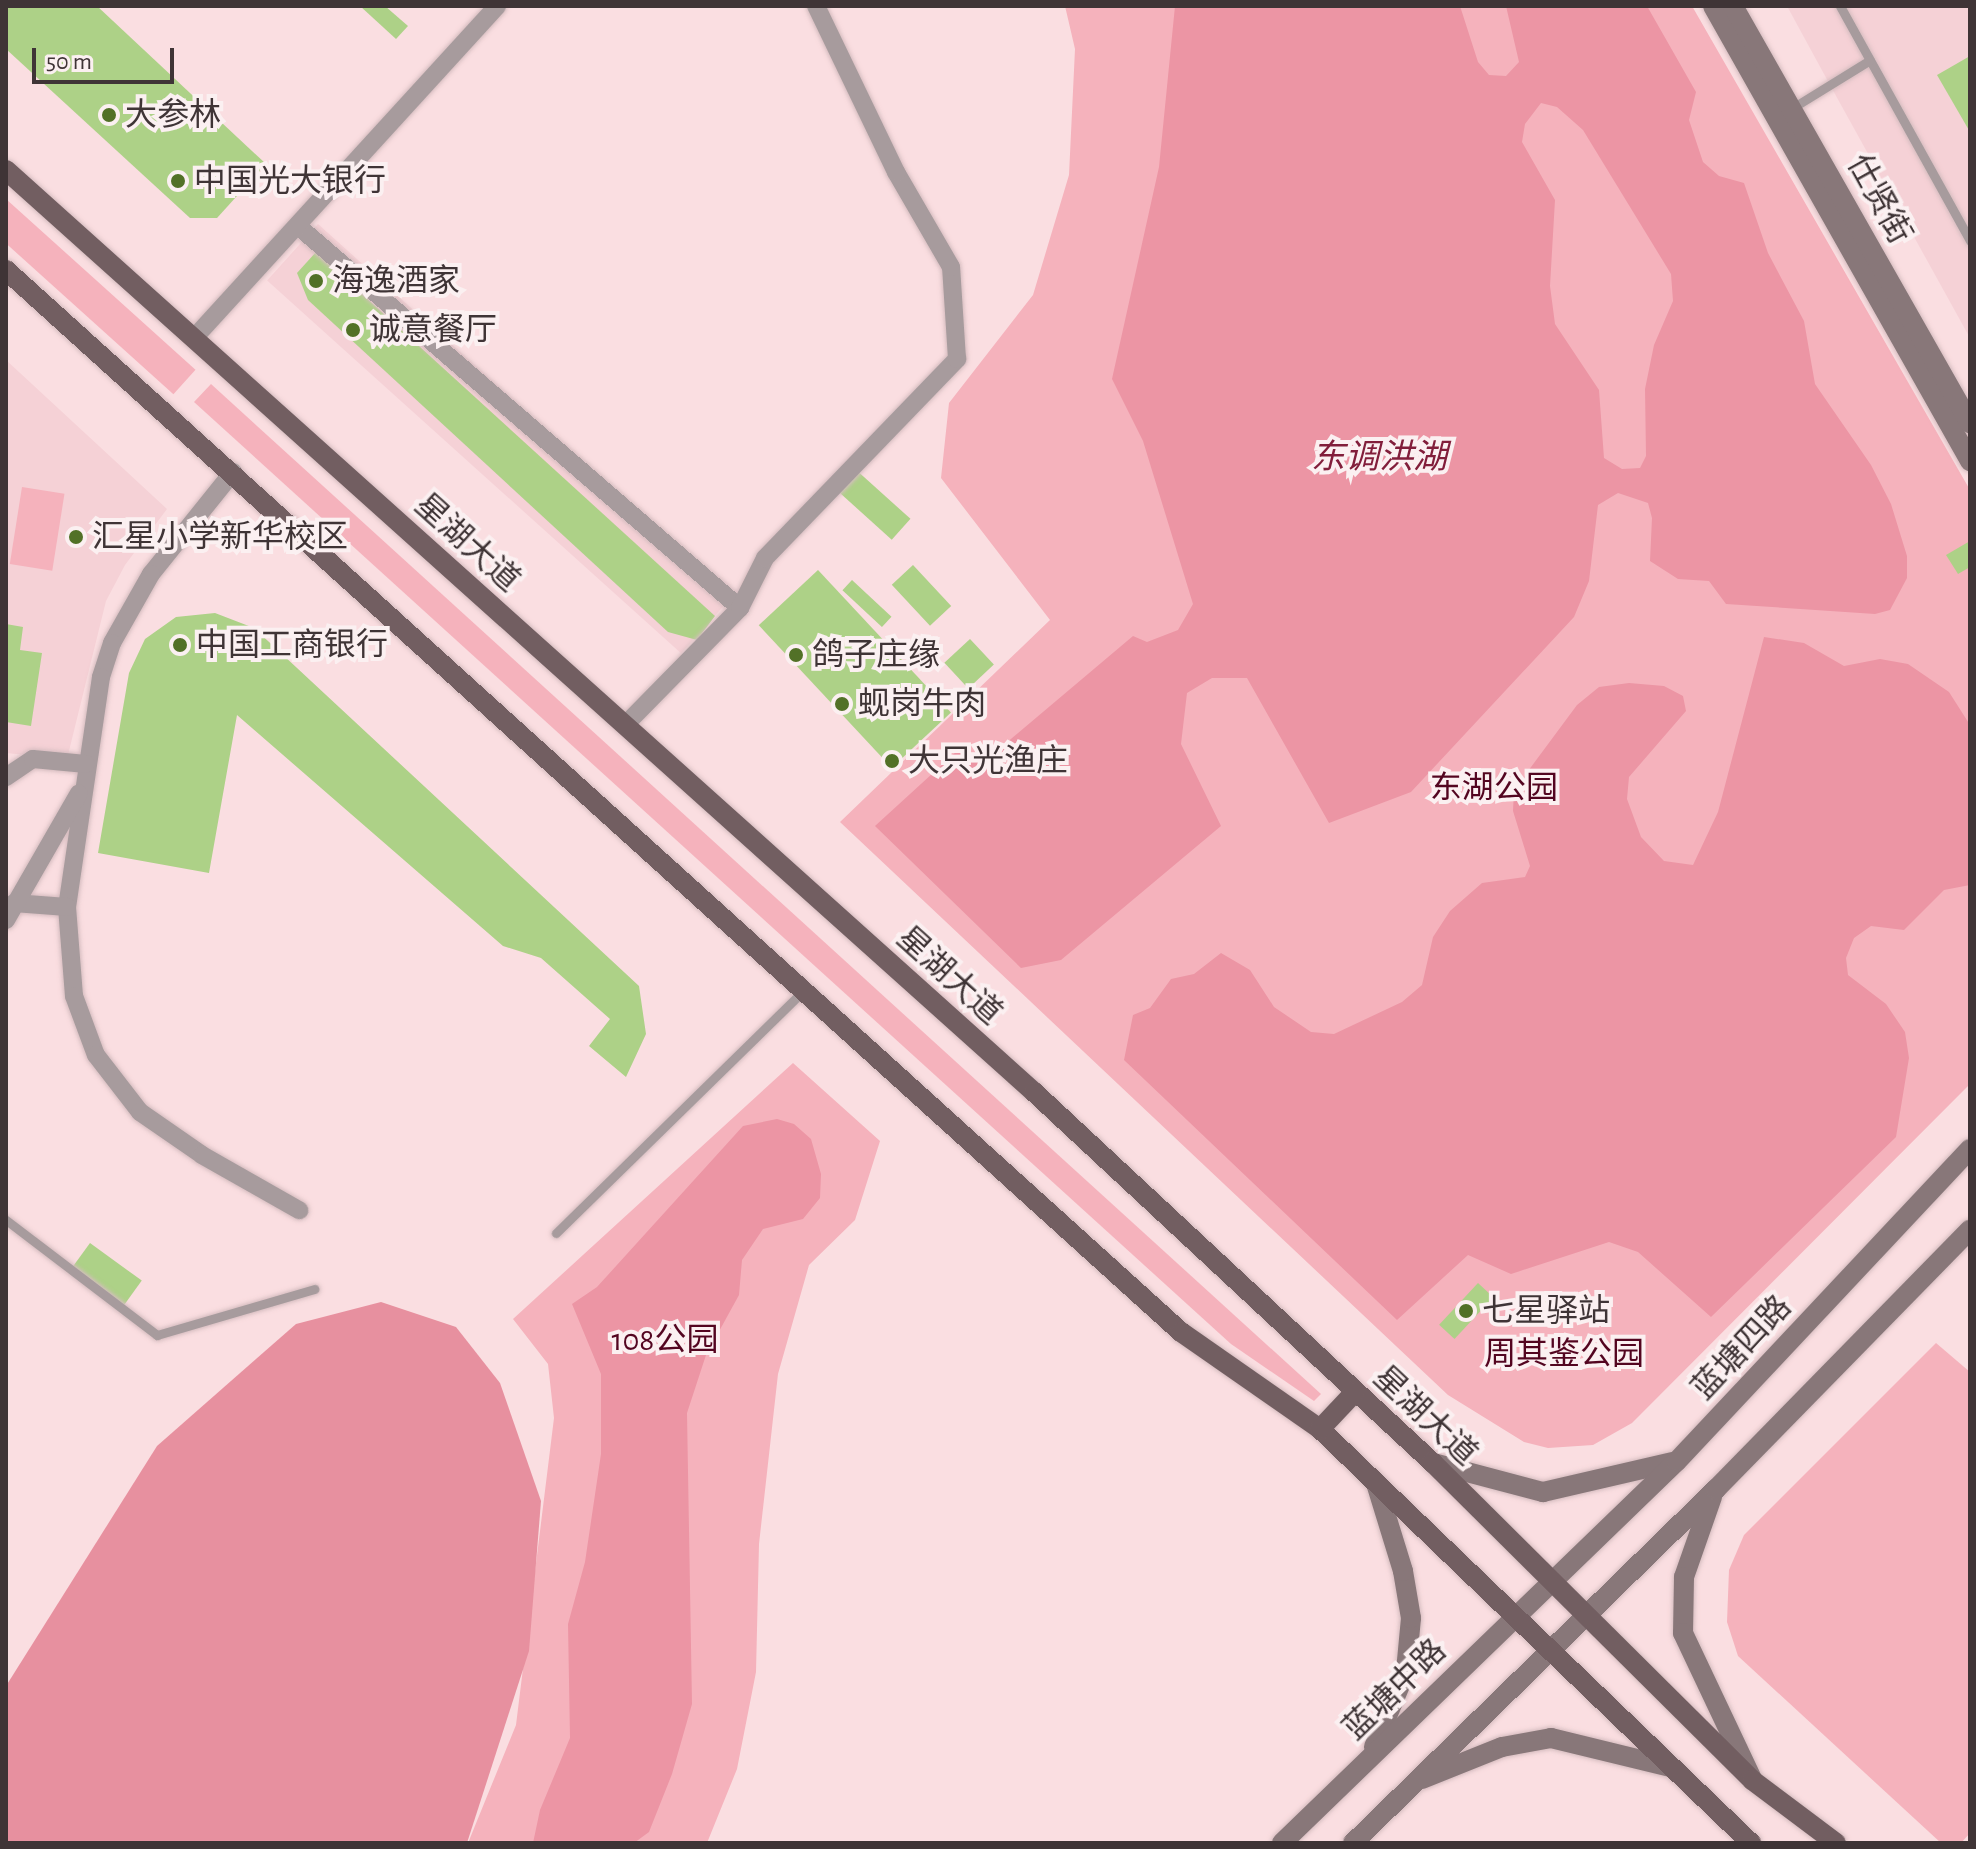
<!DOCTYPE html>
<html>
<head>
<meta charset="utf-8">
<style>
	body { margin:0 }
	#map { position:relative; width:1976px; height:1849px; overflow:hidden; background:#fadee1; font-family:"Alegreya Sans","Noto Sans SC",sans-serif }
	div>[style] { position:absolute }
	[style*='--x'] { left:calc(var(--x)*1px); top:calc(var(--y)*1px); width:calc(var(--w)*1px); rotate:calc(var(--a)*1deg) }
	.built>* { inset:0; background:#f5d1d6; transform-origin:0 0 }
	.green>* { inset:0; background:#f5b2bc; transform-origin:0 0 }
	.forest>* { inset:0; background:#e7909f }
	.water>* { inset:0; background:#ec95a4 }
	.building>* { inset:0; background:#add187; transform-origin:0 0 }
	.roads { filter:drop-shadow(0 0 2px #d5bcbf) drop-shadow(0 0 2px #d5bcbf) }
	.lane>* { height:9px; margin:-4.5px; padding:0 4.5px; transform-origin:4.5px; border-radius:4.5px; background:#a79b9d }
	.street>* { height:18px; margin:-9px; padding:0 9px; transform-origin:9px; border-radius:9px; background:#a79b9d }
	.secondary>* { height:20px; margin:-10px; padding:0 10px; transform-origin:10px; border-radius:10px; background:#887779 }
	.primary>* { height:20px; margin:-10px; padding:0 10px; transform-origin:10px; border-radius:10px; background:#725e61 }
	.dots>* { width:22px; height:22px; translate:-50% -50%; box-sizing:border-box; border:4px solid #fbf0f1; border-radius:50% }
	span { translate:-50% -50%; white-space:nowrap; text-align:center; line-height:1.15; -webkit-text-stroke:8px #fbf0f1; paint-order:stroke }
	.poi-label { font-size:32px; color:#3f3436 }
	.left { translate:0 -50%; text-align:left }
	.street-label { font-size:32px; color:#3f3436 }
	.park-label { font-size:32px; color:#530520 }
	.water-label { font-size:34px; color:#821e3b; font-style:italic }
	.frame { position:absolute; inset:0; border:8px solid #3f3436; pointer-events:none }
	.scale { position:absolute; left:32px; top:48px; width:142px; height:36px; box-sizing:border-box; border:4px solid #3f3436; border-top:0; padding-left:10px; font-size:24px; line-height:28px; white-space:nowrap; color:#3f3436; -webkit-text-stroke:6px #fbf0f1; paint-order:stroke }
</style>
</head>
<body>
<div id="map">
	<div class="built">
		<i style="clip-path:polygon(1787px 6px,1970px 6px,1970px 338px,1830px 85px)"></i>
		<i style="left:318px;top:224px;width:557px;height:76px;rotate:42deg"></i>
		<i style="clip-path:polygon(6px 360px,167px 509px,125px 565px,106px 601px,67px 759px,6px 753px)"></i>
	</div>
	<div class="green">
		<i style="clip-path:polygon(1065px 6px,1692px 6px,1970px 490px,1970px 1084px,1632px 1423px,1593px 1445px,1548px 1448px,1524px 1442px,1448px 1395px,840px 822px,1050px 620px,941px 478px,949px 403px,1033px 295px,1069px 175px,1075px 49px)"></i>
		<i style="left:6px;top:199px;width:255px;height:33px;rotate:42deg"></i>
		<i style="clip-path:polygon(211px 384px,1321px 1394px,1314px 1401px,1231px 1344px,194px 402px)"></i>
		<i style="left:22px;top:487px;width:43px;height:78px;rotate:9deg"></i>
		<i style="clip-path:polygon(793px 1063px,880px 1141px,855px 1220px,809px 1265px,778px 1374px,759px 1544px,756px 1672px,737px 1769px,707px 1843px,468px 1843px,516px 1725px,554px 1418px,548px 1364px,513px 1319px)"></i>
		<i style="clip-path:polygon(1936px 1343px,1970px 1372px,1970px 1833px,1961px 1843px,1941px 1843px,1738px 1656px,1727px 1622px,1729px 1570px,1744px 1535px)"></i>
	</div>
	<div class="forest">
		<i style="clip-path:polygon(381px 1302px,456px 1327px,500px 1383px,541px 1501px,529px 1651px,467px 1843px,6px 1843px,6px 1686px,157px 1446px,296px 1324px)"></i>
	</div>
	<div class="water">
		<i style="clip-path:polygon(evenodd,1175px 6px,1460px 6px,1478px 62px,1489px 75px,1506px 76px,1519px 62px,1506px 6px,1647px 6px,1696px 92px,1689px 120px,1703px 162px,1719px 176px,1744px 183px,1768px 253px,1804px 321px,1815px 384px,1871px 465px,1891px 504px,1907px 556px,1907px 578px,1890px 610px,1875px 614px,1726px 604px,1709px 581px,1678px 579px,1650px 561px,1652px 518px,1648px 503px,1618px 493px,1598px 505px,1589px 581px,1574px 617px,1411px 792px,1329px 823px,1247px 678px,1212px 678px,1187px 693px,1181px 744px,1221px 826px,1061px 960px,1021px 968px,875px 826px,956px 752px,992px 755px,1133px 636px,1147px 642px,1178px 630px,1193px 604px,1143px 441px,1112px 379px,1159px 167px,1175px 6px,1541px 103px,1557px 107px,1583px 130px,1671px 274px,1673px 301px,1654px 345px,1645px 389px,1646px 456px,1640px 468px,1622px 469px,1604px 458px,1599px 390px,1555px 324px,1550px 286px,1555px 200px,1522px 142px,1525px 124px,1541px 103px)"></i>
		<i style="clip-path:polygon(1764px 637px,1804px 643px,1844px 666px,1880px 659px,1908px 664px,1949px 692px,1970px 725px,1970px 885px,1944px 890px,1904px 930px,1871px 926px,1854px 938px,1846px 958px,1848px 975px,1886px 1004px,1905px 1032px,1909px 1058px,1896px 1137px,1711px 1317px,1638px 1252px,1609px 1242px,1511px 1274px,1468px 1255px,1397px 1320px,1124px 1060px,1133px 1015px,1150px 1008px,1171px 979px,1194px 974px,1221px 953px,1250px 970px,1274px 1007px,1311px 1032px,1334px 1034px,1402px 1002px,1422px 985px,1433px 937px,1450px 911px,1482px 883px,1525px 877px,1530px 866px,1513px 811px,1514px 790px,1577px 705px,1599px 687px,1629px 683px,1664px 686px,1683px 696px,1686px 711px,1629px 777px,1627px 799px,1641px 837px,1664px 861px,1693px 865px,1718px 812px)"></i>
		<i style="clip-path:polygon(777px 1119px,794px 1124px,811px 1139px,821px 1174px,820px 1198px,803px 1219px,763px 1229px,742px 1260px,739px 1295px,706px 1355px,687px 1413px,692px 1704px,672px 1774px,649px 1832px,634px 1843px,533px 1843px,540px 1810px,570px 1738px,568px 1624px,585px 1562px,601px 1454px,601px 1374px,572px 1304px,597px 1287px,743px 1126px)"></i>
	</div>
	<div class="building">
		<i style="clip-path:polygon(6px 6px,97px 6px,266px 164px,217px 218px,190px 218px,6px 49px)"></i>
		<i style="clip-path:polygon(360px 6px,385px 6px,408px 26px,396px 39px)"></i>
		<i style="clip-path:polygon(1970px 56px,1970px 132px,1937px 75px)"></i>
		<i style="clip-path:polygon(316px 252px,715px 616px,697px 640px,668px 632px,308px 300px,297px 273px)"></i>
		<i style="left:854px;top:468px;width:76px;height:28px;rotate:42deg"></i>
		<i style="clip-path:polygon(1970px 541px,1970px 567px,1958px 574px,1946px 555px)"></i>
		<i style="left:913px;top:565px;width:56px;height:29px;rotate:47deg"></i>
		<i style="left:818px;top:570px;width:195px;height:81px;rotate:47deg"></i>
		<i style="left:852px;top:580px;width:54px;height:14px;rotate:43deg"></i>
		<i style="clip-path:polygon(215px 613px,254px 628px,639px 986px,646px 1034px,626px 1077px,589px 1046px,610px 1019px,541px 958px,503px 946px,237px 715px,209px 873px,98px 853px,129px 673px,145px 639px,176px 617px)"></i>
		<i style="clip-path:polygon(6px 624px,23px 627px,20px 650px,42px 653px,31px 726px,6px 722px)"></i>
		<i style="left:970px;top:639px;width:35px;height:35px;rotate:47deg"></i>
		<i style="left:90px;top:1243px;width:64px;height:30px;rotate:36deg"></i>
		<i style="left:1478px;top:1283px;width:21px;height:57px;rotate:43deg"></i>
		<i style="clip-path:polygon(1555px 1297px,1584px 1300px,1582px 1309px,1556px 1308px,1538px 1316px,1533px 1306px)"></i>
	</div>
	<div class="roads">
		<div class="lane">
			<i style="--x:1840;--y:6;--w:269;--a:61"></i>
			<i style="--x:1789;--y:110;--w:95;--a:-31.7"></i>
			<i style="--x:6;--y:1220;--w:190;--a:37.3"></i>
			<i style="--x:157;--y:1335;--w:164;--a:-16.3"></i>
			<i style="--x:556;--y:1233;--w:347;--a:-44.4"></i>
		</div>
		<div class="street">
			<i style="--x:298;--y:226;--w:584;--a:40.84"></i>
			<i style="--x:740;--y:608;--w:164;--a:134.5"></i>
			<i style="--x:195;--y:337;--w:448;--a:-47.6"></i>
			<i style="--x:233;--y:472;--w:131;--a:128.8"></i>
			<i style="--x:151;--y:574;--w:79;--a:119.5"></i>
			<i style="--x:112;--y:643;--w:36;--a:108"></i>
			<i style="--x:101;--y:677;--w:232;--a:98.4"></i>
			<i style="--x:67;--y:907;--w:89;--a:85.5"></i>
			<i style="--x:74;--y:996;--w:63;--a:69.6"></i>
			<i style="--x:96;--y:1055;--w:72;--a:52.3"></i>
			<i style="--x:140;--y:1112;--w:75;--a:34.7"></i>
			<i style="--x:202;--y:1155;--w:112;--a:29.6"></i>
			<i style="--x:740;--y:608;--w:56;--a:-63.4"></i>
			<i style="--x:765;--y:558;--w:277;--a:-46"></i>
			<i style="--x:957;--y:359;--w:92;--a:-93.7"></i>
			<i style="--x:951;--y:267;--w:110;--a:-120.1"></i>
			<i style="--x:896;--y:172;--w:184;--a:-115.7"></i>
			<i style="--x:6;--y:777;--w:32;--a:-34"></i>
			<i style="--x:33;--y:759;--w:53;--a:5.4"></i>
			<i style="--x:14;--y:903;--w:53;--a:4.3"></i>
			<i style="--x:6;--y:920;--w:146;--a:-60.1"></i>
		</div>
		<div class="secondary">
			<i style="--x:1713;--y:6;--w:523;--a:60.54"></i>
			<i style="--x:1733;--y:6;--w:480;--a:60.4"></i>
			<i style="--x:1433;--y:1463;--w:114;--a:14.8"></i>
			<i style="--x:1543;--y:1492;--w:133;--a:-13"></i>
			<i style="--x:1712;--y:1497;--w:85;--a:109.3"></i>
			<i style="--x:1684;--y:1577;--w:56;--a:91"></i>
			<i style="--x:1683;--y:1633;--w:161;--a:64.7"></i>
			<i style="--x:1374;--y:1747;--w:82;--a:-67.2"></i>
			<i style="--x:1406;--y:1671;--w:53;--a:-84.6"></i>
			<i style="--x:1411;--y:1618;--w:48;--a:-99.7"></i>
			<i style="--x:1403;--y:1571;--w:92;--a:-107.1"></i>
			<i style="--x:1422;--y:1779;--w:86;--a:-21.8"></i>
			<i style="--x:1502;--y:1747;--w:50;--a:-10.4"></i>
			<i style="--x:1551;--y:1738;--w:122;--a:13.7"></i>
			<i style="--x:1282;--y:1843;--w:549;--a:-44.04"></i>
			<i style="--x:1677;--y:1461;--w:428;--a:-46.8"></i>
			<i style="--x:1353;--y:1843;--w:507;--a:-44.28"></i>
			<i style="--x:1716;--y:1489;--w:363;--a:-45.6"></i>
		</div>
		<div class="primary">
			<i style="--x:6;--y:170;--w:1381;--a:41.89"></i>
			<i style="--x:1034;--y:1092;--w:545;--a:42.92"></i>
			<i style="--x:1433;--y:1463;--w:450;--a:44.8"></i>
			<i style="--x:1752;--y:1780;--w:105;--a:36.9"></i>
			<i style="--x:6;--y:270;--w:1584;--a:42.11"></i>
			<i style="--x:1181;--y:1332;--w:169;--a:34.9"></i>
			<i style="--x:1320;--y:1429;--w:598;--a:43.85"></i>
			<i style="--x:1320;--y:1429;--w:51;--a:-46.6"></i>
		</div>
	</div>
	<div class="dots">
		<i style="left:109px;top:115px;background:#527127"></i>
		<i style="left:178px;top:181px;background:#527127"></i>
		<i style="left:316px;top:281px;background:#527127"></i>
		<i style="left:353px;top:330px;background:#527127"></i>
		<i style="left:76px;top:537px;background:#527127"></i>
		<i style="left:180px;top:645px;background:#527127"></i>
		<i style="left:796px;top:655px;background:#527127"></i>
		<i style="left:842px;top:704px;background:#527127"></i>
		<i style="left:892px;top:761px;background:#527127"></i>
		<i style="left:1466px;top:1311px;background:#527127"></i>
	</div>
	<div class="poi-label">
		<span class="left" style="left:125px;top:115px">大参林</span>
		<span class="left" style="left:194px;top:181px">中国光大银行</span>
		<span class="left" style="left:332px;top:281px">海逸酒家</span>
		<span class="left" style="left:369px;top:330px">诚意餐厅</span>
		<span class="left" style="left:92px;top:537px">汇星小学新华校区</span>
		<span class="left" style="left:196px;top:645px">中国工商银行</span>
		<span class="left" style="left:812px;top:655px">鸽子庄缘</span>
		<span class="left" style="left:858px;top:704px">蚬岗牛肉</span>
		<span class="left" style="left:908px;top:761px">大只光渔庄</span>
		<span class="left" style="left:1482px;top:1311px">七星驿站</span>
	</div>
	<div class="street-label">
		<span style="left:1879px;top:199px;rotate:61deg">仕贤街</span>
		<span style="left:467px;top:543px;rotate:42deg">星湖大道</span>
		<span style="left:949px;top:976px;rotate:42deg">星湖大道</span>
		<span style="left:1742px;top:1348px;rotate:-47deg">蓝塘四路</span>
		<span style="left:1425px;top:1416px;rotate:43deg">星湖大道</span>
		<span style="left:1395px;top:1690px;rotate:-44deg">蓝塘中路</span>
	</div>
	<div class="park-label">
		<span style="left:1494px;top:788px">东湖公园</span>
		<span style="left:665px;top:1340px">108公园</span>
		<span style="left:1564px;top:1354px">周其鉴公园</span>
	</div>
	<div class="water-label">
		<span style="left:1379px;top:459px">东调洪湖</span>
	</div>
	<div class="frame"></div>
	<div class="scale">50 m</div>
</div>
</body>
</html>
